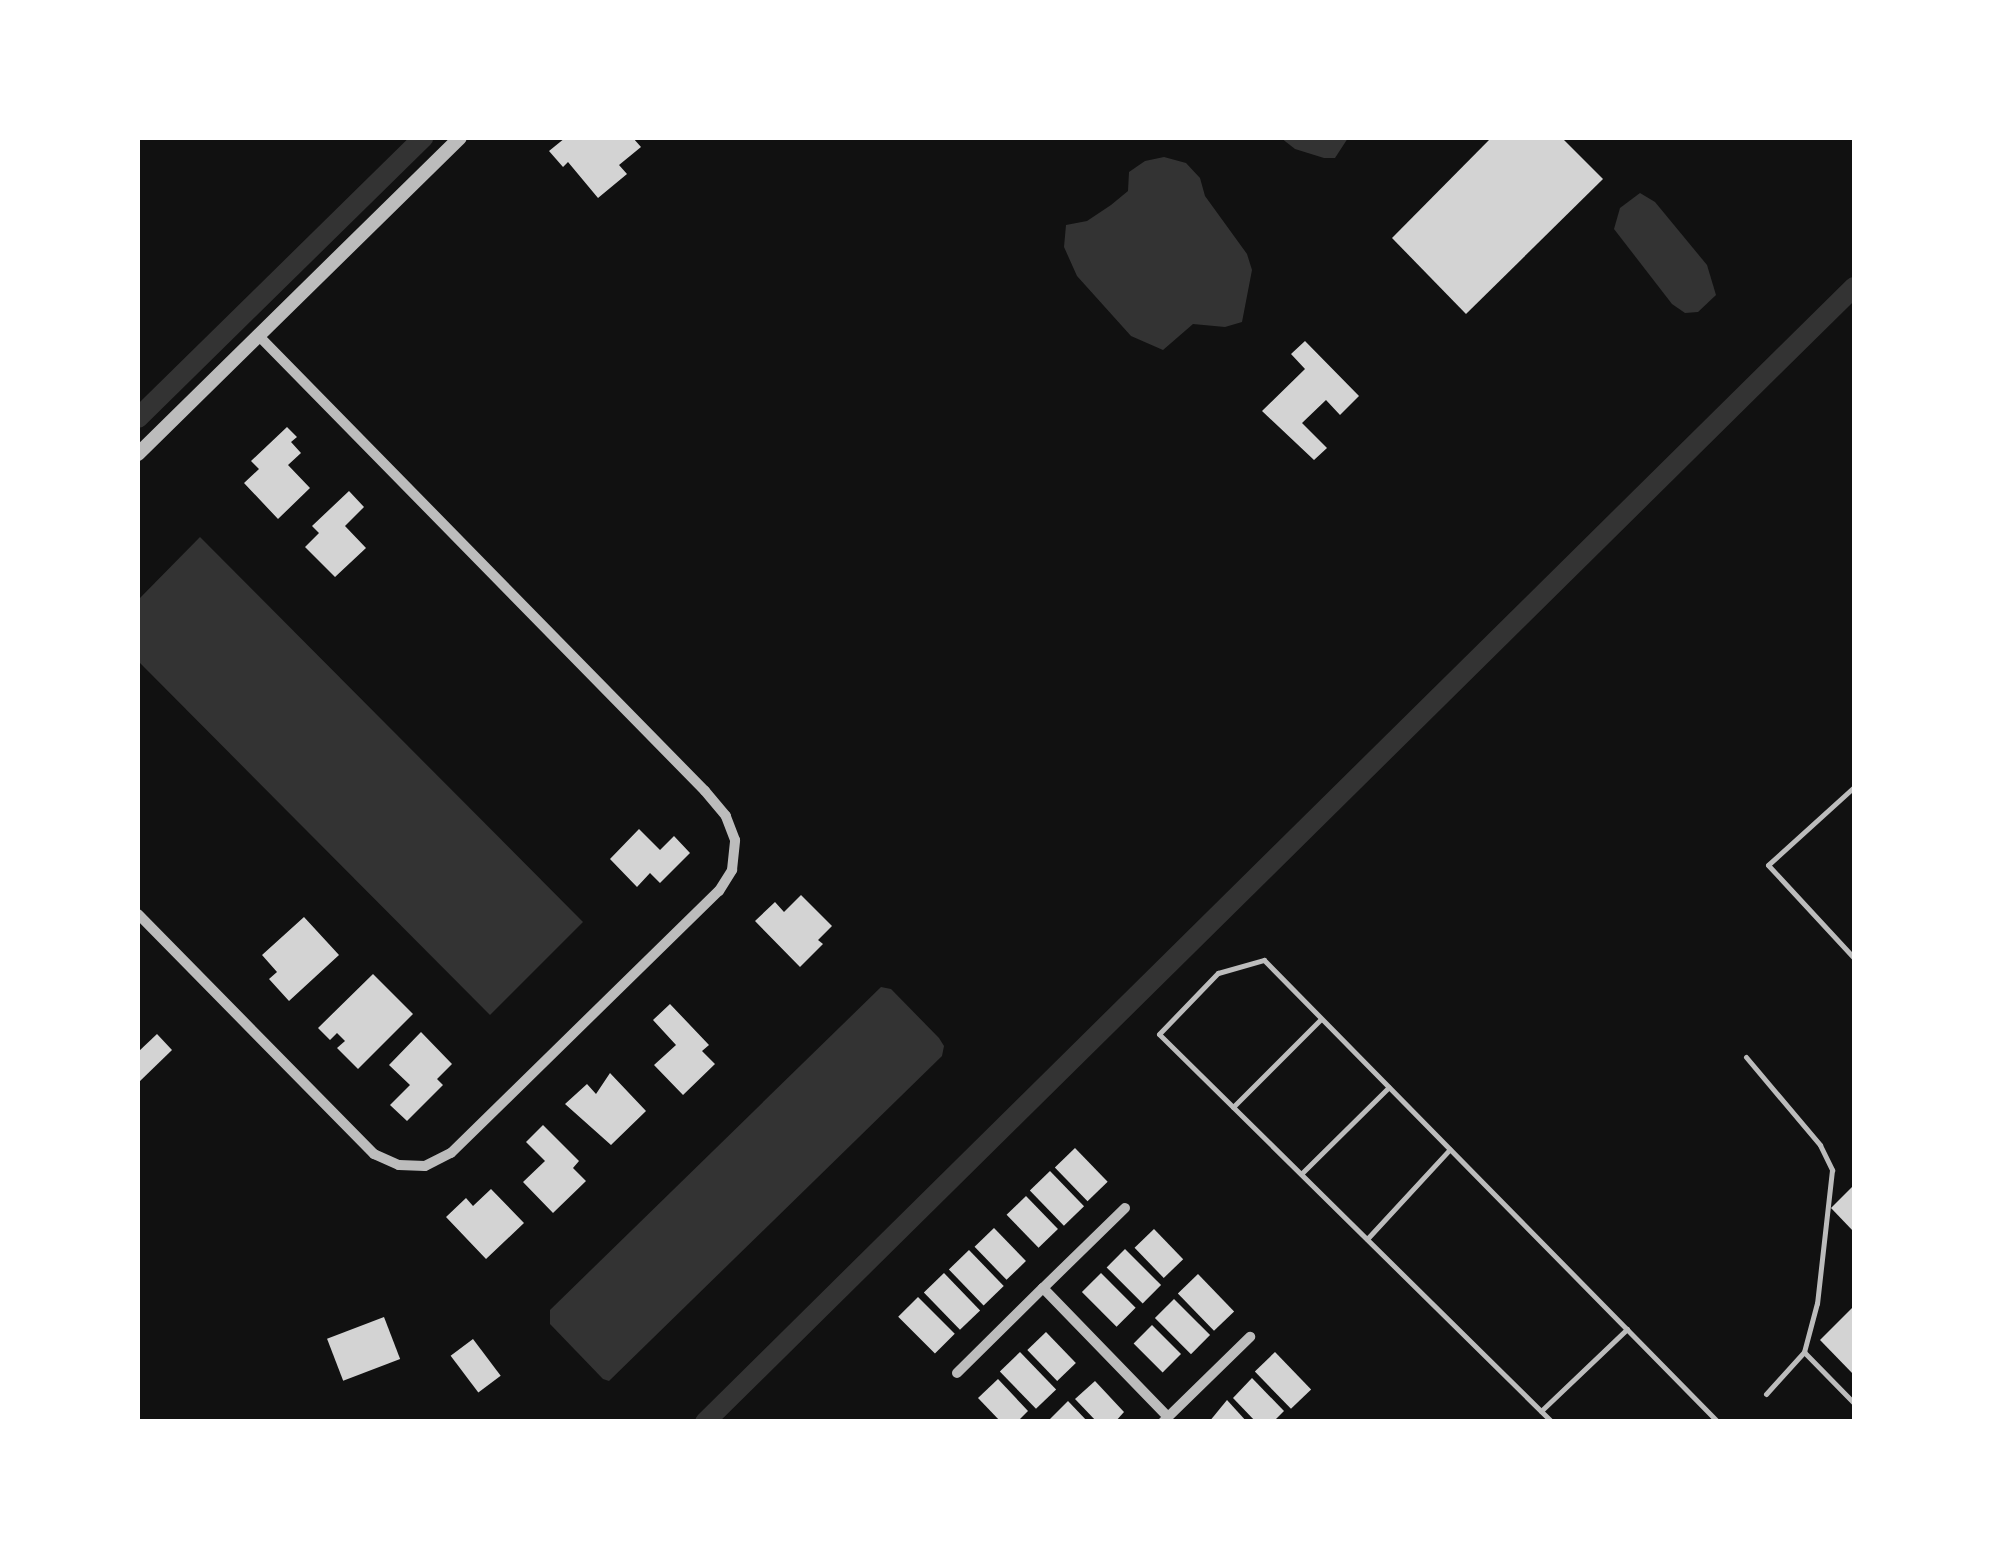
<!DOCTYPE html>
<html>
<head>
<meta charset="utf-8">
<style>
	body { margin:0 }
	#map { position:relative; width:1992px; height:1559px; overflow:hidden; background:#111; font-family:Mulish,sans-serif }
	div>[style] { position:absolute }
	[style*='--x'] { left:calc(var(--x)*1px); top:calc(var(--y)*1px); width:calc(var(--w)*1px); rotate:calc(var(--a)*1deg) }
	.water>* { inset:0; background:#333 }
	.canal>* { height:20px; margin:-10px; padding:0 10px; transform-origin:10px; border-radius:10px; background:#333 }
	.building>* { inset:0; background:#d3d3d3; transform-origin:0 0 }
	.service>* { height:5px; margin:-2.5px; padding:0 2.5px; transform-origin:2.5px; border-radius:2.5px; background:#bcbcbc }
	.minor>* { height:10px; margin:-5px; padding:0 5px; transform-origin:5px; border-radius:5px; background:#bcbcbc }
	.tertiary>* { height:14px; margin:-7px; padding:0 7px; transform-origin:7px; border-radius:7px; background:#bcbcbc }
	span { translate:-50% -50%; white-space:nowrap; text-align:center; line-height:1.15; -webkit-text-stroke:9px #fff; paint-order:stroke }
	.frame { position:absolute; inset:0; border:140px solid #fff; pointer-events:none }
</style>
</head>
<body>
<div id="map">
	<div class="water">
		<i style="clip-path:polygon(1281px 138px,1348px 138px,1335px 158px,1324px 158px,1295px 149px)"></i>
		<i style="clip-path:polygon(1164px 157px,1186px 163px,1200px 178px,1205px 196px,1247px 254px,1252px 270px,1242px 322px,1225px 327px,1193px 324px,1163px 350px,1131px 336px,1077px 276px,1064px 247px,1066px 225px,1087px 221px,1111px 205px,1128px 191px,1129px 172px,1145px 161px)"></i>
		<i style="clip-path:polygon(1640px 193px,1655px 202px,1707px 265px,1716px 295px,1698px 312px,1685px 313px,1672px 304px,1614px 229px,1620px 208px)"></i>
		<i style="clip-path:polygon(200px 537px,583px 922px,490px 1015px,138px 661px,138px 600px)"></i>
		<i style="clip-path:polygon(881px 987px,891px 989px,939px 1038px,944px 1046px,942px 1056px,609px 1381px,603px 1379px,550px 1324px,550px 1310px)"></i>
	</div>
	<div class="canal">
		<i style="--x:138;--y:418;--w:400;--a:-44.5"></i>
		<i style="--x:705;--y:1422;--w:1615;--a:-44.65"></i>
	</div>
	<div class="building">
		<i style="clip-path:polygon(565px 138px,633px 138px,641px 147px,619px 165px,627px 174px,598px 198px,568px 162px,563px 167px,549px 151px)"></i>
		<i style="clip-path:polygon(1491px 138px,1562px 138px,1603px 179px,1466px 314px,1392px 238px)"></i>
		<i style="clip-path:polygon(1305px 341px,1359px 396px,1340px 415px,1326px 400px,1302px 423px,1327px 448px,1314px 460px,1262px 411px,1305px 369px,1291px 354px)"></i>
		<i style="clip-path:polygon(287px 427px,297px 437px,291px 442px,301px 453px,288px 465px,310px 488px,278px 519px,244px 483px,259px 469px,251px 461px)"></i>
		<i style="clip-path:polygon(349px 491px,364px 507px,345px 526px,366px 548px,335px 577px,305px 547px,319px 533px,312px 526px)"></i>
		<i style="clip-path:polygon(639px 829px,660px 850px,674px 836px,690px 853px,660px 883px,650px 873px,637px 887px,610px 859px)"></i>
		<i style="clip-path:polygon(801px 895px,832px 926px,818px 940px,823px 944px,800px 967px,755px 921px,775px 902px,784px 912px)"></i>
		<i style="clip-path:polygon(304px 917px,339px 955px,289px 1001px,269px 979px,277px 972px,262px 955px)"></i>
		<i style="clip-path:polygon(373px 974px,413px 1014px,358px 1069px,337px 1048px,345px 1041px,337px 1033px,330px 1040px,318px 1028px)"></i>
		<i style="clip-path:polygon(670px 1004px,709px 1045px,702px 1051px,715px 1064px,683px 1095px,654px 1065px,676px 1045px,653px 1020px)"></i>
		<i style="clip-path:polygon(421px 1032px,452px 1064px,437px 1079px,443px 1085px,407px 1121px,390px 1105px,410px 1085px,389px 1065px)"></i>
		<i style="clip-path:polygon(157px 1034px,172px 1050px,138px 1083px,138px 1052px)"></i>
		<i style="clip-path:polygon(610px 1073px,646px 1111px,611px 1145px,565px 1104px,587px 1084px,596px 1094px)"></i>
		<i style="clip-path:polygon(543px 1125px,579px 1161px,573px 1168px,586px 1181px,553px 1213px,523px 1182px,545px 1161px,526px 1142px)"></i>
		<i style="left:1075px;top:1148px;width:47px;height:28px;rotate:46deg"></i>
		<i style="left:1050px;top:1171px;width:49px;height:28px;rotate:46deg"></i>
		<i style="clip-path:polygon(1854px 1185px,1854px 1232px,1831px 1208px)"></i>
		<i style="clip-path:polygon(491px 1189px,524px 1223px,486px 1259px,446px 1217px,466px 1198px,473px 1206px)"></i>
		<i style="left:1026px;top:1196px;width:46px;height:27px;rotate:46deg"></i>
		<i style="left:994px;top:1228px;width:46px;height:27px;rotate:46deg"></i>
		<i style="left:1154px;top:1229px;width:42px;height:27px;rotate:46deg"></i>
		<i style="left:1125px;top:1249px;width:51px;height:26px;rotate:45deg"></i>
		<i style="left:969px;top:1250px;width:50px;height:28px;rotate:46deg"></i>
		<i style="left:944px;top:1273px;width:52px;height:28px;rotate:46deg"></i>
		<i style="left:1101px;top:1273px;width:49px;height:27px;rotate:45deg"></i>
		<i style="left:1198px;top:1274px;width:52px;height:28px;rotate:46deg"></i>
		<i style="left:918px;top:1297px;width:52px;height:28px;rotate:45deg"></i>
		<i style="left:1174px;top:1299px;width:51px;height:27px;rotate:45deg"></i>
		<i style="clip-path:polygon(1854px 1306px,1854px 1375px,1820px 1340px)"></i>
		<i style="left:384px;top:1317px;width:45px;height:61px;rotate:69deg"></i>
		<i style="left:1152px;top:1325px;width:41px;height:26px;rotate:45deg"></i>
		<i style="left:1046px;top:1332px;width:43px;height:26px;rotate:46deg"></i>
		<i style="left:473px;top:1339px;width:46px;height:28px;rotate:53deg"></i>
		<i style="left:1020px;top:1352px;width:52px;height:28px;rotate:46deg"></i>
		<i style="left:1275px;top:1352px;width:52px;height:28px;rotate:46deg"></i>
		<i style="clip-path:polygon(1252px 1378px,1284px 1411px,1273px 1422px,1256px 1422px,1233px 1398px)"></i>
		<i style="clip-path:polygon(998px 1379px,1028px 1411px,1017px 1422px,1001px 1422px,978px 1398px)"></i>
		<i style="clip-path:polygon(1095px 1381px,1124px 1412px,1115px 1422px,1097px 1422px,1075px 1399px)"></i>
		<i style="clip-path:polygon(1227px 1400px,1247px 1422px,1209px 1422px)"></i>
		<i style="clip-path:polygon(1068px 1401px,1088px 1422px,1047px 1422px)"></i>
	</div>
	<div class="service">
		<i style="--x:1854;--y:787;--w:116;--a:137.8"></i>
		<i style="--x:1768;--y:865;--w:127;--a:47.2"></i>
		<i style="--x:1746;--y:1057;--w:115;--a:49.9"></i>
		<i style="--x:1820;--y:1145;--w:28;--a:64"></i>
		<i style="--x:1832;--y:1170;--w:134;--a:96.4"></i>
		<i style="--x:1817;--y:1303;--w:51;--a:104.9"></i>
		<i style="--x:1233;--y:1107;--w:124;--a:-45"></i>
		<i style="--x:1302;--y:1173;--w:122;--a:-44.7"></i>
		<i style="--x:1367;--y:1239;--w:122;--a:-47.3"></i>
		<i style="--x:1766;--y:1394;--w:57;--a:-47.9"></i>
		<i style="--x:1804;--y:1352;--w:71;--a:45.6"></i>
		<i style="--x:1541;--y:1411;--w:119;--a:-43.6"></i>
		<i style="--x:1552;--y:1422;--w:552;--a:-135.37"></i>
		<i style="--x:1159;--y:1034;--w:85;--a:-46"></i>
		<i style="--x:1218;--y:973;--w:48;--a:-15.8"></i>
		<i style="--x:1264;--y:960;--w:648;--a:45.5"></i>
	</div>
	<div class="minor">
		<i style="--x:138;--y:914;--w:337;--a:45.5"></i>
		<i style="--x:374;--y:1154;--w:27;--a:24"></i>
		<i style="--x:399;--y:1165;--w:26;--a:2"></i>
		<i style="--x:425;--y:1166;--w:29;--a:-27"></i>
		<i style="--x:451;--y:1153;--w:375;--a:-44.4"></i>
		<i style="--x:719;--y:891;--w:25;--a:-58"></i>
		<i style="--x:732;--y:870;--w:30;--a:-84"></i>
		<i style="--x:735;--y:840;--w:26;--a:-111"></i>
		<i style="--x:726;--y:816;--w:33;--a:-130"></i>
		<i style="--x:705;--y:791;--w:639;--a:-134.43"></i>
		<i style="--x:1125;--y:1208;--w:115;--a:135.7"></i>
		<i style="--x:1043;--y:1288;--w:180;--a:45.9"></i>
		<i style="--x:1168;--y:1417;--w:7;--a:135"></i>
		<i style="--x:957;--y:1373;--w:121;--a:-44.7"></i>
		<i style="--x:1168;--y:1417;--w:115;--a:-44.3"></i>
	</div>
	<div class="tertiary">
		<i style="--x:138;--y:454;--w:451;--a:-44.5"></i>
	</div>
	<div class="frame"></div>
</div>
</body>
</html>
